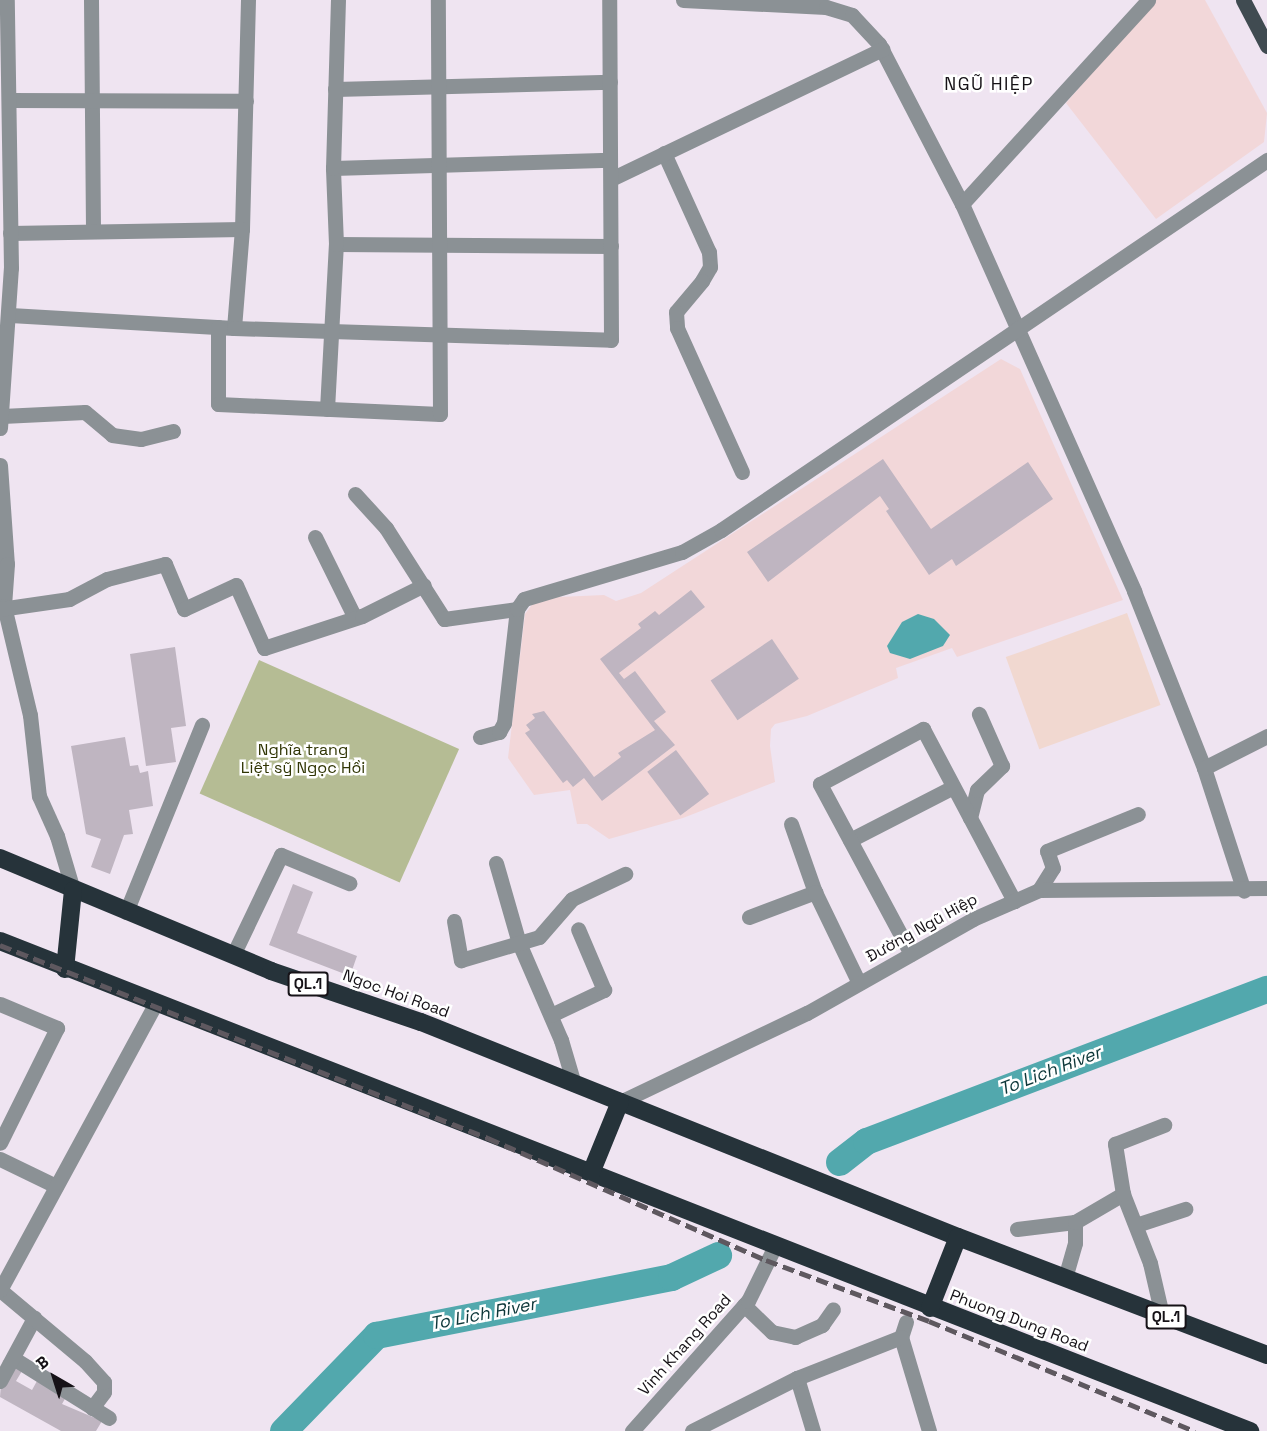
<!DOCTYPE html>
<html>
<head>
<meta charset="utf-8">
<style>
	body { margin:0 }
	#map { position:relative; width:1267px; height:1431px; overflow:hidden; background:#efe4f1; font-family:"Space Grotesk",sans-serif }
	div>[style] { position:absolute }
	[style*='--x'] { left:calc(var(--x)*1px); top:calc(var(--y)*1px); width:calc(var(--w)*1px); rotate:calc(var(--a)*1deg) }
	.industrial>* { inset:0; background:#f1d8d0; transform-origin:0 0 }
	.education>* { inset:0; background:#f2d7d9 }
	.green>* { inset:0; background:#b5bc94; transform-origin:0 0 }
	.water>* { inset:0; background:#52a8ad }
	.river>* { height:27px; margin:-13.5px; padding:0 13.5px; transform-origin:13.5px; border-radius:13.5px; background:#52a8ad }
	.building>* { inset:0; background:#bfb5c1; transform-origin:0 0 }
	.minor>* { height:15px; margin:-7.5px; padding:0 7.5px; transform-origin:7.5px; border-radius:7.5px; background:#8b9195 }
	.major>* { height:15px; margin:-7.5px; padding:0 7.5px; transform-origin:7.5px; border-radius:7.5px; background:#404b51 }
	.highway>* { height:18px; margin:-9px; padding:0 9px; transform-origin:9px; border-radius:9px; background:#26333a }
	.rail>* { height:4.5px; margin-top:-2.25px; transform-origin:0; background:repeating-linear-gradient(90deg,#5e585f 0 12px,transparent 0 18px) }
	span { translate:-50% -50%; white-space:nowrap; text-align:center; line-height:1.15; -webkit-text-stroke:5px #fff; paint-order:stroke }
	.shield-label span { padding:2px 4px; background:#fff; border:2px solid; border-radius:4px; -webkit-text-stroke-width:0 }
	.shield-label { font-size:15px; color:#161217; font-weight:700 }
	.park-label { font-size:16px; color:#303504 }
	.street-label { font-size:16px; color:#161217 }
	.neighbourhood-label { font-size:18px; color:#161217; letter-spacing:1.5px }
	.water-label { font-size:18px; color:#0d3739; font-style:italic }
	.north { position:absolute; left:24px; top:1347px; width:60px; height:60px; -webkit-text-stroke:4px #fff; paint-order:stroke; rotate:321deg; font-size:16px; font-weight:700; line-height:24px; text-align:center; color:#161217 }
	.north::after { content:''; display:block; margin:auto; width:21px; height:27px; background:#161217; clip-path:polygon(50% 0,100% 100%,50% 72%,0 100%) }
</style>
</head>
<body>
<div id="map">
	<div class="industrial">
		<i style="left:1127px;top:613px;width:98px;height:129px;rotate:70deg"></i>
	</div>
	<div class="education">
		<i style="clip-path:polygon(1155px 0,1205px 0,1267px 113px,1264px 142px,1156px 219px,1066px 103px)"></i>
		<i style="clip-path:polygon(1001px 359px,1020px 369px,1123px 600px,957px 657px,952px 648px,896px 668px,898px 678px,807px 716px,775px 724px,771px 729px,770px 746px,775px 782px,683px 818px,609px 839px,587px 824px,577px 824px,570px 790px,534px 795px,508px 758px,525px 614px,537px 598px,604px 595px,616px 601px,641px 593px)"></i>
	</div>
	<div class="green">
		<i style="left:259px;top:660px;width:219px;height:146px;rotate:24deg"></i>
	</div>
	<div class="water">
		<i style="clip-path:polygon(918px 614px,934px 619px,950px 635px,943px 646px,910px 659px,890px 653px,887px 646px,902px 622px)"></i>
	</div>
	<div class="river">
		<i style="--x:839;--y:1162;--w:34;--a:-38"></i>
		<i style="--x:866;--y:1141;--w:429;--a:-20.8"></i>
		<i style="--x:283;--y:1431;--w:134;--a:-45.9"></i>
		<i style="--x:376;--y:1335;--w:301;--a:-11.1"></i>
		<i style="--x:671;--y:1277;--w:52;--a:-25.1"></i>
	</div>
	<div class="building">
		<i style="clip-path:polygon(883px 459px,931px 529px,1028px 462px,1053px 499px,956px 566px,952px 559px,929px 575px,886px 511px,889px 509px,880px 496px,768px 582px,747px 552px)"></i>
		<i style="clip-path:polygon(691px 590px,705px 607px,619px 673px,624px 679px,635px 671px,666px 712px,654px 721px,675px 745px,602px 801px,584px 778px,573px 787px,567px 780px,563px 783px,525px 733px,530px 730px,526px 725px,535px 718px,532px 714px,544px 711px,594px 777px,621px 757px,618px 753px,655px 730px,600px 659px,641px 628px,638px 624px,655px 611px,659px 615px)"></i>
		<i style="left:772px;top:639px;width:48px;height:74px;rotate:56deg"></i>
		<i style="clip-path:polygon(175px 647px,186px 726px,171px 728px,176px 762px,146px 766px,130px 654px)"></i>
		<i style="clip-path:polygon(125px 737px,130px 766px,138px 765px,140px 773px,148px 771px,153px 806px,129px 810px,133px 834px,124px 835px,110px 874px,91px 867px,101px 839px,86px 834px,71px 746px)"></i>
		<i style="left:676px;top:750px;width:55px;height:36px;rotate:53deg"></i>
		<i style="clip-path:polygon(293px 884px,313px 892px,297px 933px,357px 956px,350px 976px,269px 945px)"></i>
		<i style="clip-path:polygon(3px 1360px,22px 1371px,16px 1381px,32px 1390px,37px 1381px,66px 1397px,62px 1404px,102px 1421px,96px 1431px,61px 1431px,0 1397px)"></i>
	</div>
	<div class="minor">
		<i style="--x:91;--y:0;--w:231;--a:89.5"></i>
		<i style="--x:683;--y:0;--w:143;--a:2.8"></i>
		<i style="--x:826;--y:7;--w:27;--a:17"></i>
		<i style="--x:852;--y:15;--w:40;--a:47"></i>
		<i style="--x:879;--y:44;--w:180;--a:62.6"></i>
		<i style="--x:962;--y:204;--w:424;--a:66"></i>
		<i style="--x:1134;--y:591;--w:190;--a:68.4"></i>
		<i style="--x:1204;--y:768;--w:129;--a:72"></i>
		<i style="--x:335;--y:89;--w:275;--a:-1.5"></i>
		<i style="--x:9;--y:100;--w:237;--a:0.2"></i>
		<i style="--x:664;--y:153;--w:109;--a:65.6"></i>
		<i style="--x:709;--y:252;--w:15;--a:86"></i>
		<i style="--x:710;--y:267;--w:16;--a:120"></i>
		<i style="--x:702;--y:281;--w:40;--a:130"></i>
		<i style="--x:676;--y:312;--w:16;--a:86"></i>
		<i style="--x:677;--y:328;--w:158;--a:65.7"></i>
		<i style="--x:333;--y:168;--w:277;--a:-1.7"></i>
		<i style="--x:611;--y:179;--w:301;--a:-25.6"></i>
		<i style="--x:962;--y:204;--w:276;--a:-47.6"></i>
		<i style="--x:242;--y:229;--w:229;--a:-88.5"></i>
		<i style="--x:336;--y:244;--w:275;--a:0.4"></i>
		<i style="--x:10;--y:315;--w:224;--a:3.3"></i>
		<i style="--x:234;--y:328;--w:99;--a:-85.4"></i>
		<i style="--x:242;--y:229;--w:232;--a:179"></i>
		<i style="--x:218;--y:327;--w:77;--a:90"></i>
		<i style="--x:218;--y:404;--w:222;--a:2.6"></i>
		<i style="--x:440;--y:414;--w:414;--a:-90.3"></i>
		<i style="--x:234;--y:328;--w:377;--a:1.8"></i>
		<i style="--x:611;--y:340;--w:340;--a:-90.3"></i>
		<i style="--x:327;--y:409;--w:165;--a:-86.9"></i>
		<i style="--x:336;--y:244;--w:76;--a:-92.3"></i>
		<i style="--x:333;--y:168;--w:168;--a:-88.3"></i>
		<i style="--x:2;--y:416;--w:83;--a:-2.8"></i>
		<i style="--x:85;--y:412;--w:35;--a:40"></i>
		<i style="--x:112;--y:435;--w:29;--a:8"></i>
		<i style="--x:141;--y:439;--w:33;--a:-14"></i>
		<i style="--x:0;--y:428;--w:160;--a:-86.1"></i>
		<i style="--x:11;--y:268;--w:268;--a:-90.9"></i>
		<i style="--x:0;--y:465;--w:99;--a:86"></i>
		<i style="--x:7;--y:564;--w:42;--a:94.1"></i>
		<i style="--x:4;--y:606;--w:112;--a:76.6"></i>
		<i style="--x:30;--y:715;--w:81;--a:83.7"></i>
		<i style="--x:39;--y:796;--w:44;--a:65.8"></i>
		<i style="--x:57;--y:836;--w:56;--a:73.5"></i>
		<i style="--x:355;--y:494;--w:46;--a:47.6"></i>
		<i style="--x:386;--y:528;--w:108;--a:57.5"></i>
		<i style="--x:444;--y:619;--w:74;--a:-7.8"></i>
		<i style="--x:315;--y:537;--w:88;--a:63.7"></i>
		<i style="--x:0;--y:609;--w:70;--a:-8.2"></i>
		<i style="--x:69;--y:599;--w:43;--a:-27.8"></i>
		<i style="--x:107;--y:579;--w:60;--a:-14.5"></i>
		<i style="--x:165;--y:564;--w:49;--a:67.1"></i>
		<i style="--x:184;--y:609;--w:57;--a:-24.8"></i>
		<i style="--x:236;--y:585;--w:69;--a:66"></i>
		<i style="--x:264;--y:648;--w:103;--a:-18.1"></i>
		<i style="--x:362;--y:616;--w:69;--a:-26.6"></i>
		<i style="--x:480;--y:737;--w:20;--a:-15"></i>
		<i style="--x:499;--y:732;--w:10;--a:-61"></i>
		<i style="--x:504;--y:723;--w:115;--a:-83.5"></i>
		<i style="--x:517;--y:609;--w:12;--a:-55"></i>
		<i style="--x:524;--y:599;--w:165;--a:-16.6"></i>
		<i style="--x:682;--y:552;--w:45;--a:-29.4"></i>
		<i style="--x:721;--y:530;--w:660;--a:-34.12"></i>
		<i style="--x:1204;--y:768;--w:71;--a:-26.9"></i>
		<i style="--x:970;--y:818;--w:29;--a:-76"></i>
		<i style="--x:977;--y:790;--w:35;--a:-44"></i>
		<i style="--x:1002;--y:766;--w:57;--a:-113.9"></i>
		<i style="--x:791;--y:824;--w:72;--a:70.6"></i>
		<i style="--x:850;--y:840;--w:116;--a:-27.2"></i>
		<i style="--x:496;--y:863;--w:83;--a:74"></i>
		<i style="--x:519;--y:943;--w:106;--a:66.6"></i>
		<i style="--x:561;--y:1040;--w:46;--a:73.5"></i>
		<i style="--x:1039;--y:890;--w:26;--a:-58"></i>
		<i style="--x:1053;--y:868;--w:18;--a:-109"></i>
		<i style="--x:1047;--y:851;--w:98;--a:-22.1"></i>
		<i style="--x:126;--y:912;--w:202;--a:-67.9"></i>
		<i style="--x:749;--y:917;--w:71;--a:-20.7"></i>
		<i style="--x:815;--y:892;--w:101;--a:64.2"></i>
		<i style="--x:454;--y:921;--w:40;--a:80"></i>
		<i style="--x:461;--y:960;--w:81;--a:-16.4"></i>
		<i style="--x:539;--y:937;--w:50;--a:-49"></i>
		<i style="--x:572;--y:899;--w:59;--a:-25.3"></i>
		<i style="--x:911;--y:954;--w:193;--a:-118.2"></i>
		<i style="--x:820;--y:784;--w:117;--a:-28.1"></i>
		<i style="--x:923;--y:729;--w:195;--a:62.1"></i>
		<i style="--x:233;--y:955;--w:111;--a:-64.4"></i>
		<i style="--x:281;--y:855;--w:74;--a:22.4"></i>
		<i style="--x:0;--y:1004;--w:62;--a:22.8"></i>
		<i style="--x:57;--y:1028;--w:128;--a:116.4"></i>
		<i style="--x:551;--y:1015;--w:59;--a:-25.3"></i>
		<i style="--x:604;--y:990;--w:66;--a:-113.1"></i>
		<i style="--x:620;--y:1102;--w:207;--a:-25.5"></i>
		<i style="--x:807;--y:1013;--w:191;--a:-29.5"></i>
		<i style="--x:973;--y:919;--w:72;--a:-23.7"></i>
		<i style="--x:1039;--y:890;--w:228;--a:-0.5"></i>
		<i style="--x:0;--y:1159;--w:62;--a:25.7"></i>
		<i style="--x:1136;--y:1225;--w:52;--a:-18.1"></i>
		<i style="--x:1017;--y:1229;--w:58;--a:-6.9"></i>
		<i style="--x:1065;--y:1278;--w:36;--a:-74"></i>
		<i style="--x:1075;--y:1243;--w:21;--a:-90"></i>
		<i style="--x:1075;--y:1222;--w:56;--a:-30.3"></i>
		<i style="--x:744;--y:1305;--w:39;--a:44"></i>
		<i style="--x:772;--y:1332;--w:24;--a:12"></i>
		<i style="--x:795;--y:1337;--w:30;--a:-24"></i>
		<i style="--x:822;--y:1325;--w:19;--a:-55"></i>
		<i style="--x:1162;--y:1315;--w:53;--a:-103"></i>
		<i style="--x:1150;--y:1263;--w:74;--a:-111.4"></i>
		<i style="--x:1123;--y:1194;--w:51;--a:-99.1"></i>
		<i style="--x:1115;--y:1144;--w:53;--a:-21.2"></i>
		<i style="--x:906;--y:1322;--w:16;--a:108"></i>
		<i style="--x:901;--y:1337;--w:98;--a:73.4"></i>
		<i style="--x:13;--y:1358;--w:113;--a:32"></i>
		<i style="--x:797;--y:1378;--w:55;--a:73.2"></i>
		<i style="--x:0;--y:1381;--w:72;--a:-61.6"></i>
		<i style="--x:92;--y:1408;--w:20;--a:-53"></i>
		<i style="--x:104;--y:1392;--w:10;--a:-90"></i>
		<i style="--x:104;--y:1382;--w:28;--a:-132"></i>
		<i style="--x:85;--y:1361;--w:111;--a:-140.1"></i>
		<i style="--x:0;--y:1290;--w:325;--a:-61.5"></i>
		<i style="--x:632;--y:1431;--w:174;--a:-48.3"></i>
		<i style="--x:748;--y:1301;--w:61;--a:-63.9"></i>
		<i style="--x:692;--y:1431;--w:118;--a:-26.8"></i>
		<i style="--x:797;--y:1378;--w:112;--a:-21.5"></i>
	</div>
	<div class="major">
		<i style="--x:1243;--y:0;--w:52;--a:62.4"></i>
	</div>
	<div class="highway">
		<i style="--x:0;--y:858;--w:294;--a:22.6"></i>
		<i style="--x:271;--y:971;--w:158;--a:18.8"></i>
		<i style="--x:421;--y:1022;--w:578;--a:21.82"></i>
		<i style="--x:958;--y:1237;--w:331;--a:20.9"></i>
		<i style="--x:0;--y:941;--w:1343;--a:21.41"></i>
		<i style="--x:65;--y:969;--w:79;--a:-84.2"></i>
		<i style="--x:591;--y:1173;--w:77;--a:-67.8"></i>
		<i style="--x:930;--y:1308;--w:76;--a:-68.5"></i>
	</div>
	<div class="rail">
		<i style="--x:0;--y:945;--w:525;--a:21.58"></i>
		<i style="--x:488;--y:1138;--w:304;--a:23.7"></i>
		<i style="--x:766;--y:1260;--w:174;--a:20.5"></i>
		<i style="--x:929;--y:1321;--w:288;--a:22.5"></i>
	</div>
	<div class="shield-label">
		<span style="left:308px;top:984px">QL.1</span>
		<span style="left:1166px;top:1317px">QL.1</span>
	</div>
	<div class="park-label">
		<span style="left:303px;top:759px">Nghĩa trang<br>Liệt sỹ Ngọc Hồi</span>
	</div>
	<div class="street-label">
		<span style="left:922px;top:928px;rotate:-29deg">Đường Ngũ Hiệp</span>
		<span style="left:396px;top:994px;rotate:20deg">Ngoc Hoi Road</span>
		<span style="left:1019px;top:1321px;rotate:21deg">Phuong Dung Road</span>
		<span style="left:685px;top:1345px;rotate:-48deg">Vinh Khang Road</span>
	</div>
	<div class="neighbourhood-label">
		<span style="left:989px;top:84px">NGŨ HIỆP</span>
	</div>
	<div class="water-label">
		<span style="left:1050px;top:1071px;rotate:-21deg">To Lich River</span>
		<span style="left:483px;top:1314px;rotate:-11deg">To Lich River</span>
	</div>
	<div class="north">B</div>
</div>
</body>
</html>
